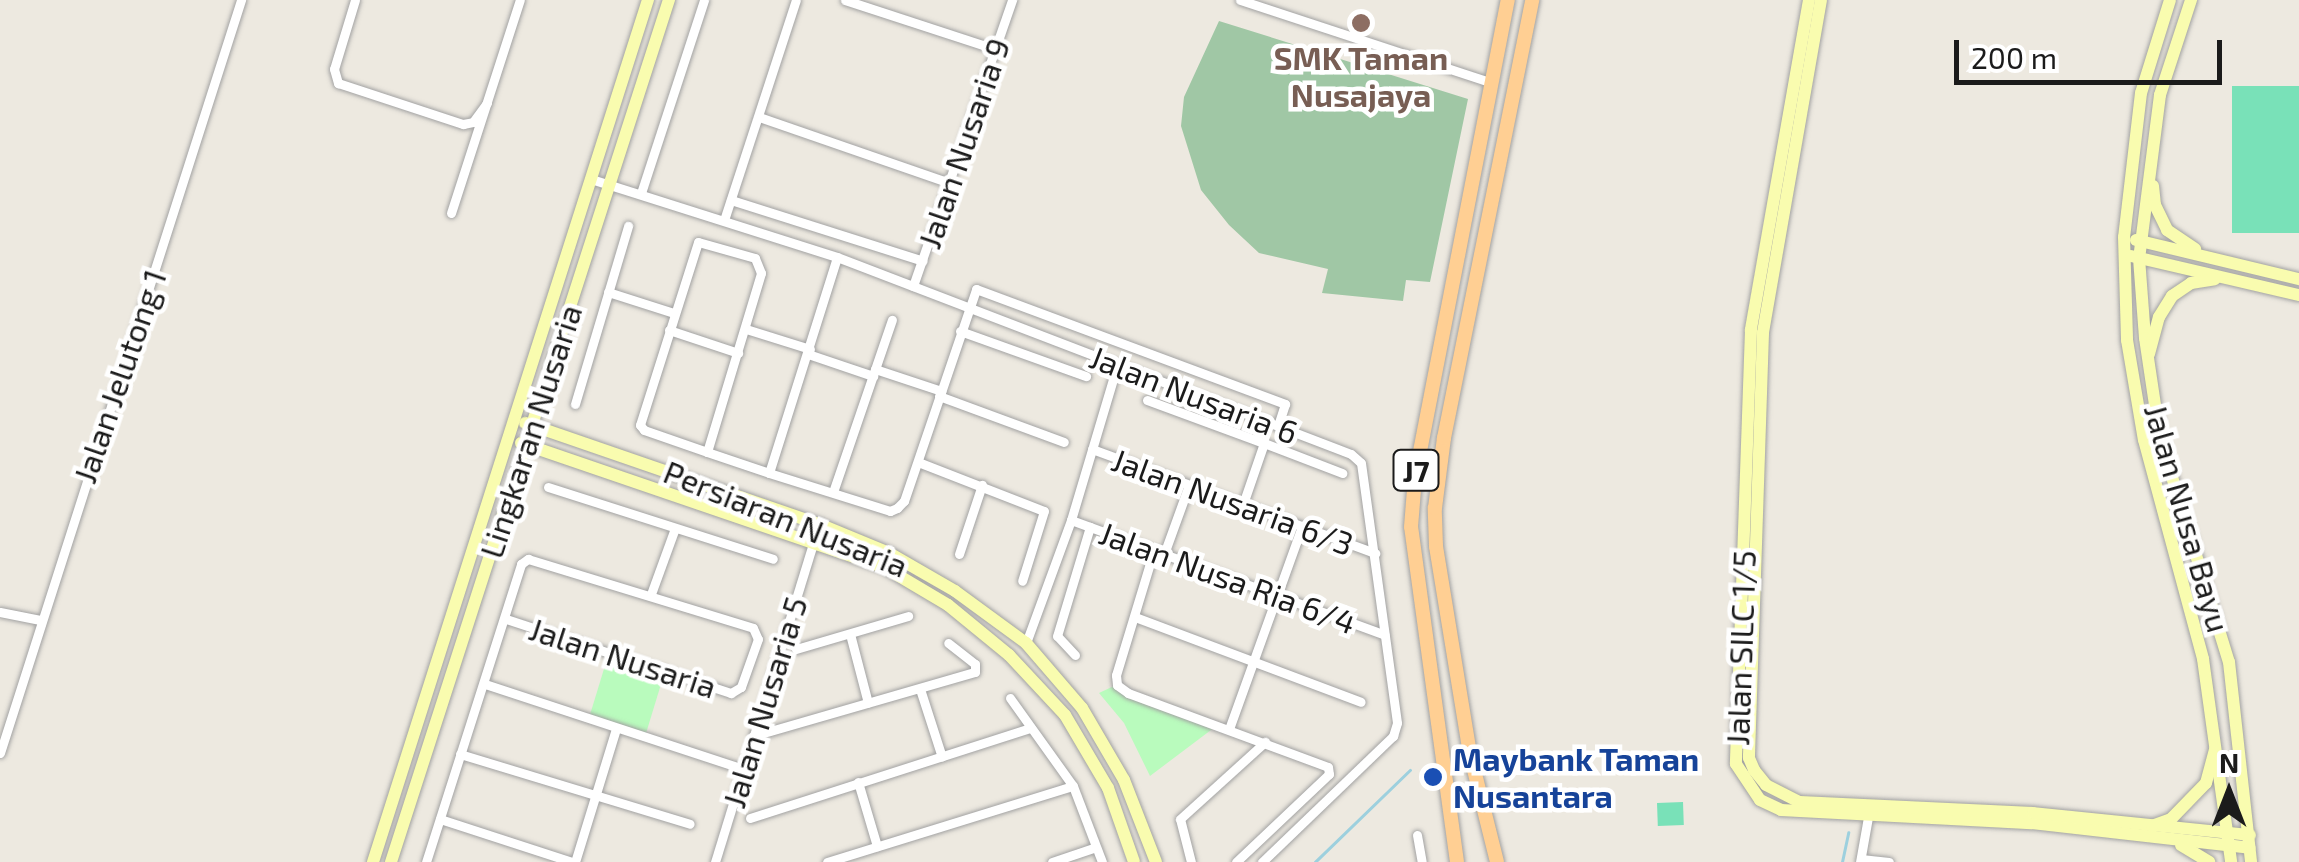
<!DOCTYPE html>
<html>
<head>
<meta charset="utf-8">
<style>
	body { margin:0 }
	#map { position:relative; width:2299px; height:862px; overflow:hidden; background:#ede9e0; font-family:"Exo 2",sans-serif }
	div>[style] { position:absolute }
	[style*='--x'] { left:calc(var(--x)*1px); top:calc(var(--y)*1px); width:calc(var(--w)*1px); rotate:calc(var(--a)*1deg) }
	.cemetery>* { inset:0; background:#a0c7a5 }
	.park>* { inset:0; background:#b9fbbd; transform-origin:0 0 }
	.pitch>* { inset:0; background:#79e1b8; transform-origin:0 0 }
	.stream>* { height:2.5px; margin:-1.25px; padding:0 1.25px; transform-origin:1.25px; border-radius:1.25px; background:#9dd0de }
	.roads { filter:drop-shadow(0 0 2px #a2a2a2) drop-shadow(0 0 2px #a2a2a2) }
	.street>* { height:9px; margin:-4.5px; padding:0 4.5px; transform-origin:4.5px; border-radius:4.5px; background:#fff }
	.secondary>* { height:12px; margin:-6px; padding:0 6px; transform-origin:6px; border-radius:6px; background:#f9fcaf }
	.primary>* { height:14px; margin:-7px; padding:0 7px; transform-origin:7px; border-radius:7px; background:#ffcf93 }
	.dots>* { width:28px; height:28px; translate:-50% -50%; box-sizing:border-box; border:5px solid #fff; border-radius:50% }
	span { translate:-50% -50%; white-space:nowrap; text-align:center; line-height:1.15; -webkit-text-stroke:9px #fff; paint-order:stroke }
	.shield-label span { padding:2px 8px; background:#fff; border:2px solid; border-radius:8px; -webkit-text-stroke-width:0 }
	.shield-label { font-size:30px; color:#1b1b1b; font-weight:700 }
	.education-label { font-size:32px; color:#785e54; font-weight:700 }
	.street-label { font-size:32px; color:#1b1b1b }
	.transit-label { font-size:32px; color:#164399; font-weight:700 }
	.left { translate:0 -50%; text-align:left }
	.north { position:absolute; left:2179px; top:742px; width:100px; height:100px; -webkit-text-stroke:8px #fff; paint-order:stroke; rotate:0deg; font-size:28px; font-weight:700; line-height:40px; text-align:center; color:#1b1b1b }
	.north::after { content:''; display:block; margin:auto; width:35px; height:45px; background:#1b1b1b; clip-path:polygon(50% 0,100% 100%,50% 72%,0 100%) }
	.scale { position:absolute; left:1954px; top:40px; width:268px; height:45px; box-sizing:border-box; border:5px solid #1b1b1b; border-top:0; padding-left:12px; font-size:30px; line-height:35px; white-space:nowrap; color:#1b1b1b; -webkit-text-stroke:8px #fff; paint-order:stroke }
</style>
</head>
<body>
<div id="map">
	<div class="cemetery">
		<i style="clip-path:polygon(1219px 21px,1468px 99px,1430px 282px,1406px 280px,1403px 301px,1322px 293px,1328px 269px,1259px 253px,1229px 225px,1201px 190px,1181px 126px,1184px 97px)"></i>
	</div>
	<div class="park">
		<i style="left:607px;top:659px;width:59px;height:59px;rotate:17deg"></i>
		<i style="clip-path:polygon(1116px 685px,1215px 727px,1150px 776px,1124px 723px,1099px 693px)"></i>
	</div>
	<div class="pitch">
		<i style="left:2299px;top:86px;width:147px;height:67px;rotate:90deg"></i>
		<i style="left:1683px;top:802px;width:23px;height:26px;rotate:88deg"></i>
	</div>
	<div class="stream">
		<i style="--x:1315;--y:862;--w:132;--a:-44.1"></i>
		<i style="--x:1842;--y:862;--w:30;--a:-78"></i>
	</div>
	<div class="roads">
		<div class="street">
			<i style="--x:355;--y:0;--w:72;--a:106.9"></i>
			<i style="--x:334;--y:69;--w:15;--a:74"></i>
			<i style="--x:338;--y:83;--w:132;--a:18.2"></i>
			<i style="--x:463;--y:124;--w:10;--a:-11"></i>
			<i style="--x:473;--y:122;--w:24;--a:-54"></i>
			<i style="--x:845;--y:0;--w:158;--a:18.1"></i>
			<i style="--x:1240;--y:0;--w:263;--a:18.2"></i>
			<i style="--x:759;--y:117;--w:202;--a:19.1"></i>
			<i style="--x:591;--y:179;--w:258;--a:17.6"></i>
			<i style="--x:837;--y:257;--w:550;--a:20.97"></i>
			<i style="--x:1351;--y:454;--w:13;--a:42"></i>
			<i style="--x:1361;--y:463;--w:262;--a:82.1"></i>
			<i style="--x:1397;--y:723;--w:14;--a:107"></i>
			<i style="--x:1393;--y:736;--w:182;--a:136.1"></i>
			<i style="--x:641;--y:193;--w:203;--a:-71.9"></i>
			<i style="--x:731;--y:200;--w:201;--a:17.6"></i>
			<i style="--x:451;--y:213;--w:224;--a:-72.1"></i>
			<i style="--x:724;--y:220;--w:231;--a:-71.9"></i>
			<i style="--x:913;--y:286;--w:303;--a:-70.9"></i>
			<i style="--x:608;--y:292;--w:69;--a:17.7"></i>
			<i style="--x:746;--y:329;--w:67;--a:17.4"></i>
			<i style="--x:669;--y:330;--w:73;--a:18.4"></i>
			<i style="--x:960;--y:331;--w:134;--a:19.7"></i>
			<i style="--x:808;--y:354;--w:69;--a:18.7"></i>
			<i style="--x:875;--y:369;--w:70;--a:18.4"></i>
			<i style="--x:939;--y:396;--w:133;--a:20.2"></i>
			<i style="--x:1147;--y:400;--w:125;--a:20.2"></i>
			<i style="--x:575;--y:404;--w:186;--a:-73.4"></i>
			<i style="--x:1092;--y:449;--w:302;--a:20.2"></i>
			<i style="--x:707;--y:452;--w:187;--a:-73.2"></i>
			<i style="--x:761;--y:273;--w:16;--a:-112"></i>
			<i style="--x:755;--y:258;--w:59;--a:-164.3"></i>
			<i style="--x:698;--y:242;--w:192;--a:107.6"></i>
			<i style="--x:640;--y:425;--w:6;--a:51"></i>
			<i style="--x:644;--y:430;--w:67;--a:19.2"></i>
			<i style="--x:707;--y:452;--w:65;--a:18.7"></i>
			<i style="--x:769;--y:473;--w:127;--a:17.4"></i>
			<i style="--x:890;--y:511;--w:8;--a:-23"></i>
			<i style="--x:897;--y:508;--w:10;--a:-45"></i>
			<i style="--x:904;--y:501;--w:224;--a:-71.2"></i>
			<i style="--x:976;--y:289;--w:330;--a:20.4"></i>
			<i style="--x:1285;--y:404;--w:23;--a:108"></i>
			<i style="--x:918;--y:462;--w:135;--a:21.3"></i>
			<i style="--x:1044;--y:511;--w:73;--a:107.4"></i>
			<i style="--x:769;--y:473;--w:226;--a:-72.5"></i>
			<i style="--x:548;--y:487;--w:236;--a:17.7"></i>
			<i style="--x:833;--y:492;--w:182;--a:-71.1"></i>
			<i style="--x:1243;--y:504;--w:65;--a:-71"></i>
			<i style="--x:1264;--y:443;--w:84;--a:21"></i>
			<i style="--x:1071;--y:520;--w:334;--a:20.1"></i>
			<i style="--x:1154;--y:550;--w:131;--a:106.9"></i>
			<i style="--x:1116;--y:675;--w:10;--a:84"></i>
			<i style="--x:1117;--y:685;--w:14;--a:36"></i>
			<i style="--x:1128;--y:693;--w:213;--a:20.3"></i>
			<i style="--x:1328;--y:767;--w:7;--a:82"></i>
			<i style="--x:1329;--y:774;--w:128;--a:136.6"></i>
			<i style="--x:959;--y:554;--w:73;--a:-71.6"></i>
			<i style="--x:1164;--y:554;--w:73;--a:-70.1"></i>
			<i style="--x:651;--y:594;--w:70;--a:-70"></i>
			<i style="--x:0;--y:612;--w:41;--a:11.3"></i>
			<i style="--x:1135;--y:617;--w:241;--a:20.6"></i>
			<i style="--x:850;--y:634;--w:71;--a:75.4"></i>
			<i style="--x:1026;--y:643;--w:131;--a:-69.9"></i>
			<i style="--x:1071;--y:520;--w:161;--a:-73.4"></i>
			<i style="--x:796;--y:649;--w:117;--a:-16.4"></i>
			<i style="--x:1075;--y:655;--w:26;--a:-133"></i>
			<i style="--x:1057;--y:636;--w:114;--a:-73.2"></i>
			<i style="--x:485;--y:684;--w:272;--a:18.2"></i>
			<i style="--x:920;--y:689;--w:71;--a:72.1"></i>
			<i style="--x:1010;--y:698;--w:108;--a:54.4"></i>
			<i style="--x:1073;--y:786;--w:81;--a:69.1"></i>
			<i style="--x:1229;--y:729;--w:216;--a:-70.2"></i>
			<i style="--x:753;--y:736;--w:231;--a:-16.1"></i>
			<i style="--x:975;--y:672;--w:8;--a:-90"></i>
			<i style="--x:975;--y:664;--w:34;--a:-142"></i>
			<i style="--x:0;--y:753;--w:791;--a:-72.25"></i>
			<i style="--x:460;--y:754;--w:240;--a:16.9"></i>
			<i style="--x:858;--y:782;--w:67;--a:73.5"></i>
			<i style="--x:750;--y:818;--w:295;--a:-17.8"></i>
			<i style="--x:440;--y:819;--w:139;--a:18"></i>
			<i style="--x:1417;--y:835;--w:27;--a:80"></i>
			<i style="--x:1861;--y:859;--w:28;--a:6"></i>
			<i style="--x:426;--y:862;--w:313;--a:-72.3"></i>
			<i style="--x:521;--y:564;--w:9;--a:-36"></i>
			<i style="--x:528;--y:559;--w:235;--a:17"></i>
			<i style="--x:753;--y:628;--w:12;--a:66"></i>
			<i style="--x:758;--y:639;--w:51;--a:109.5"></i>
			<i style="--x:741;--y:687;--w:12;--a:149"></i>
			<i style="--x:731;--y:693;--w:237;--a:-161.8"></i>
			<i style="--x:575;--y:862;--w:139;--a:-72.9"></i>
			<i style="--x:715;--y:862;--w:354;--a:-72.9"></i>
			<i style="--x:827;--y:862;--w:257;--a:-17.2"></i>
			<i style="--x:1052;--y:862;--w:46;--a:-18.8"></i>
			<i style="--x:1191;--y:862;--w:44;--a:-104.3"></i>
			<i style="--x:1180;--y:819;--w:115;--a:-42.2"></i>
			<i style="--x:1860;--y:862;--w:46;--a:-79.9"></i>
		</div>
		<div class="secondary">
			<i style="--x:1809;--y:0;--w:335;--a:100"></i>
			<i style="--x:1751;--y:330;--w:434;--a:92"></i>
			<i style="--x:1736;--y:764;--w:43;--a:56.3"></i>
			<i style="--x:1760;--y:800;--w:23;--a:25"></i>
			<i style="--x:1781;--y:810;--w:251;--a:3"></i>
			<i style="--x:2032;--y:823;--w:219;--a:6.5"></i>
			<i style="--x:1821;--y:0;--w:338;--a:99.9"></i>
			<i style="--x:1763;--y:333;--w:425;--a:91.9"></i>
			<i style="--x:1749;--y:758;--w:13;--a:67"></i>
			<i style="--x:1754;--y:770;--w:19;--a:51"></i>
			<i style="--x:1766;--y:785;--w:38;--a:27"></i>
			<i style="--x:1800;--y:802;--w:233;--a:2.7"></i>
			<i style="--x:2033;--y:813;--w:218;--a:5.8"></i>
			<i style="--x:2170;--y:0;--w:97;--a:107.3"></i>
			<i style="--x:2141;--y:93;--w:145;--a:96.7"></i>
			<i style="--x:2124;--y:237;--w:103;--a:88.3"></i>
			<i style="--x:2127;--y:340;--w:101;--a:80.4"></i>
			<i style="--x:2144;--y:440;--w:227;--a:74.9"></i>
			<i style="--x:2203;--y:659;--w:205;--a:82.1"></i>
			<i style="--x:2191;--y:0;--w:100;--a:108.1"></i>
			<i style="--x:2160;--y:95;--w:164;--a:97.3"></i>
			<i style="--x:2139;--y:258;--w:80;--a:85.7"></i>
			<i style="--x:2145;--y:338;--w:101;--a:81.5"></i>
			<i style="--x:2160;--y:438;--w:234;--a:72.9"></i>
			<i style="--x:2229;--y:662;--w:201;--a:83.7"></i>
			<i style="--x:2153;--y:186;--w:19;--a:84"></i>
			<i style="--x:2155;--y:205;--w:28;--a:64"></i>
			<i style="--x:2167;--y:230;--w:34;--a:34"></i>
			<i style="--x:2136;--y:240;--w:168;--a:13.5"></i>
			<i style="--x:2131;--y:256;--w:172;--a:13.1"></i>
			<i style="--x:2149;--y:354;--w:38;--a:-75"></i>
			<i style="--x:2159;--y:317;--w:25;--a:-58"></i>
			<i style="--x:2172;--y:296;--w:23;--a:-34"></i>
			<i style="--x:2191;--y:283;--w:24;--a:-9"></i>
			<i style="--x:525;--y:423;--w:311;--a:19"></i>
			<i style="--x:819;--y:524;--w:76;--a:22.5"></i>
			<i style="--x:889;--y:553;--w:76;--a:29.9"></i>
			<i style="--x:955;--y:591;--w:88;--a:36.2"></i>
			<i style="--x:1026;--y:643;--w:86;--a:49.3"></i>
			<i style="--x:1082;--y:708;--w:83;--a:59.7"></i>
			<i style="--x:1124;--y:780;--w:88;--a:68.7"></i>
			<i style="--x:521;--y:443;--w:384;--a:18.9"></i>
			<i style="--x:884;--y:567;--w:74;--a:30.7"></i>
			<i style="--x:948;--y:605;--w:79;--a:39.3"></i>
			<i style="--x:1009;--y:655;--w:82;--a:47"></i>
			<i style="--x:1065;--y:715;--w:85;--a:59.5"></i>
			<i style="--x:1108;--y:788;--w:78;--a:70.6"></i>
			<i style="--x:2152;--y:826;--w:20;--a:-20"></i>
			<i style="--x:2171;--y:819;--w:50;--a:-45.8"></i>
			<i style="--x:2206;--y:783;--w:35;--a:-75"></i>
			<i style="--x:2181;--y:845;--w:33;--a:31"></i>
			<i style="--x:373;--y:862;--w:905;--a:-72.31"></i>
			<i style="--x:391;--y:862;--w:906;--a:-72.13"></i>
		</div>
		<div class="primary">
			<i style="--x:1457;--y:862;--w:338;--a:-97.8"></i>
			<i style="--x:1411;--y:527;--w:50;--a:-85.4"></i>
			<i style="--x:1415;--y:477;--w:486;--a:-79"></i>
			<i style="--x:1497;--y:862;--w:111;--a:-104"></i>
			<i style="--x:1470;--y:754;--w:211;--a:-99.3"></i>
			<i style="--x:1436;--y:546;--w:38;--a:-92"></i>
			<i style="--x:1435;--y:508;--w:71;--a:-82.7"></i>
			<i style="--x:1444;--y:438;--w:447;--a:-78.6"></i>
		</div>
	</div>
	<div class="dots">
		<i style="left:1361px;top:23px;background:#8d6e63"></i>
		<i style="left:1433px;top:777px;background:#1a4fb4"></i>
	</div>
	<div class="shield-label">
		<span style="left:1416px;top:470px">J7</span>
	</div>
	<div class="education-label">
		<span style="left:1361px;top:76px">SMK Taman<br>Nusajaya</span>
	</div>
	<div class="street-label">
		<span style="left:963px;top:143px;rotate:-71deg">Jalan Nusaria 9</span>
		<span style="left:119px;top:376px;rotate:-71deg">Jalan Jelutong 1</span>
		<span style="left:1194px;top:394px;rotate:21deg">Jalan Nusaria 6</span>
		<span style="left:530px;top:431px;rotate:-72deg">Lingkaran Nusaria</span>
		<span style="left:1233px;top:501px;rotate:20deg">Jalan Nusaria 6/3</span>
		<span style="left:786px;top:518px;rotate:22deg">Persiaran Nusaria</span>
		<span style="left:2188px;top:518px;rotate:74deg">Jalan Nusa Bayu</span>
		<span style="left:1228px;top:577px;rotate:20deg">Jalan Nusa Ria 6/4</span>
		<span style="left:1740px;top:648px;rotate:-88deg">Jalan SILC 1/5</span>
		<span style="left:623px;top:657px;rotate:18deg">Jalan Nusaria</span>
		<span style="left:764px;top:702px;rotate:-73deg">Jalan Nusaria 5</span>
	</div>
	<div class="transit-label">
		<span class="left" style="left:1453px;top:777px">Maybank Taman<br>Nusantara</span>
	</div>
	<div class="north">N</div>
	<div class="scale">200 m</div>
</div>
</body>
</html>
